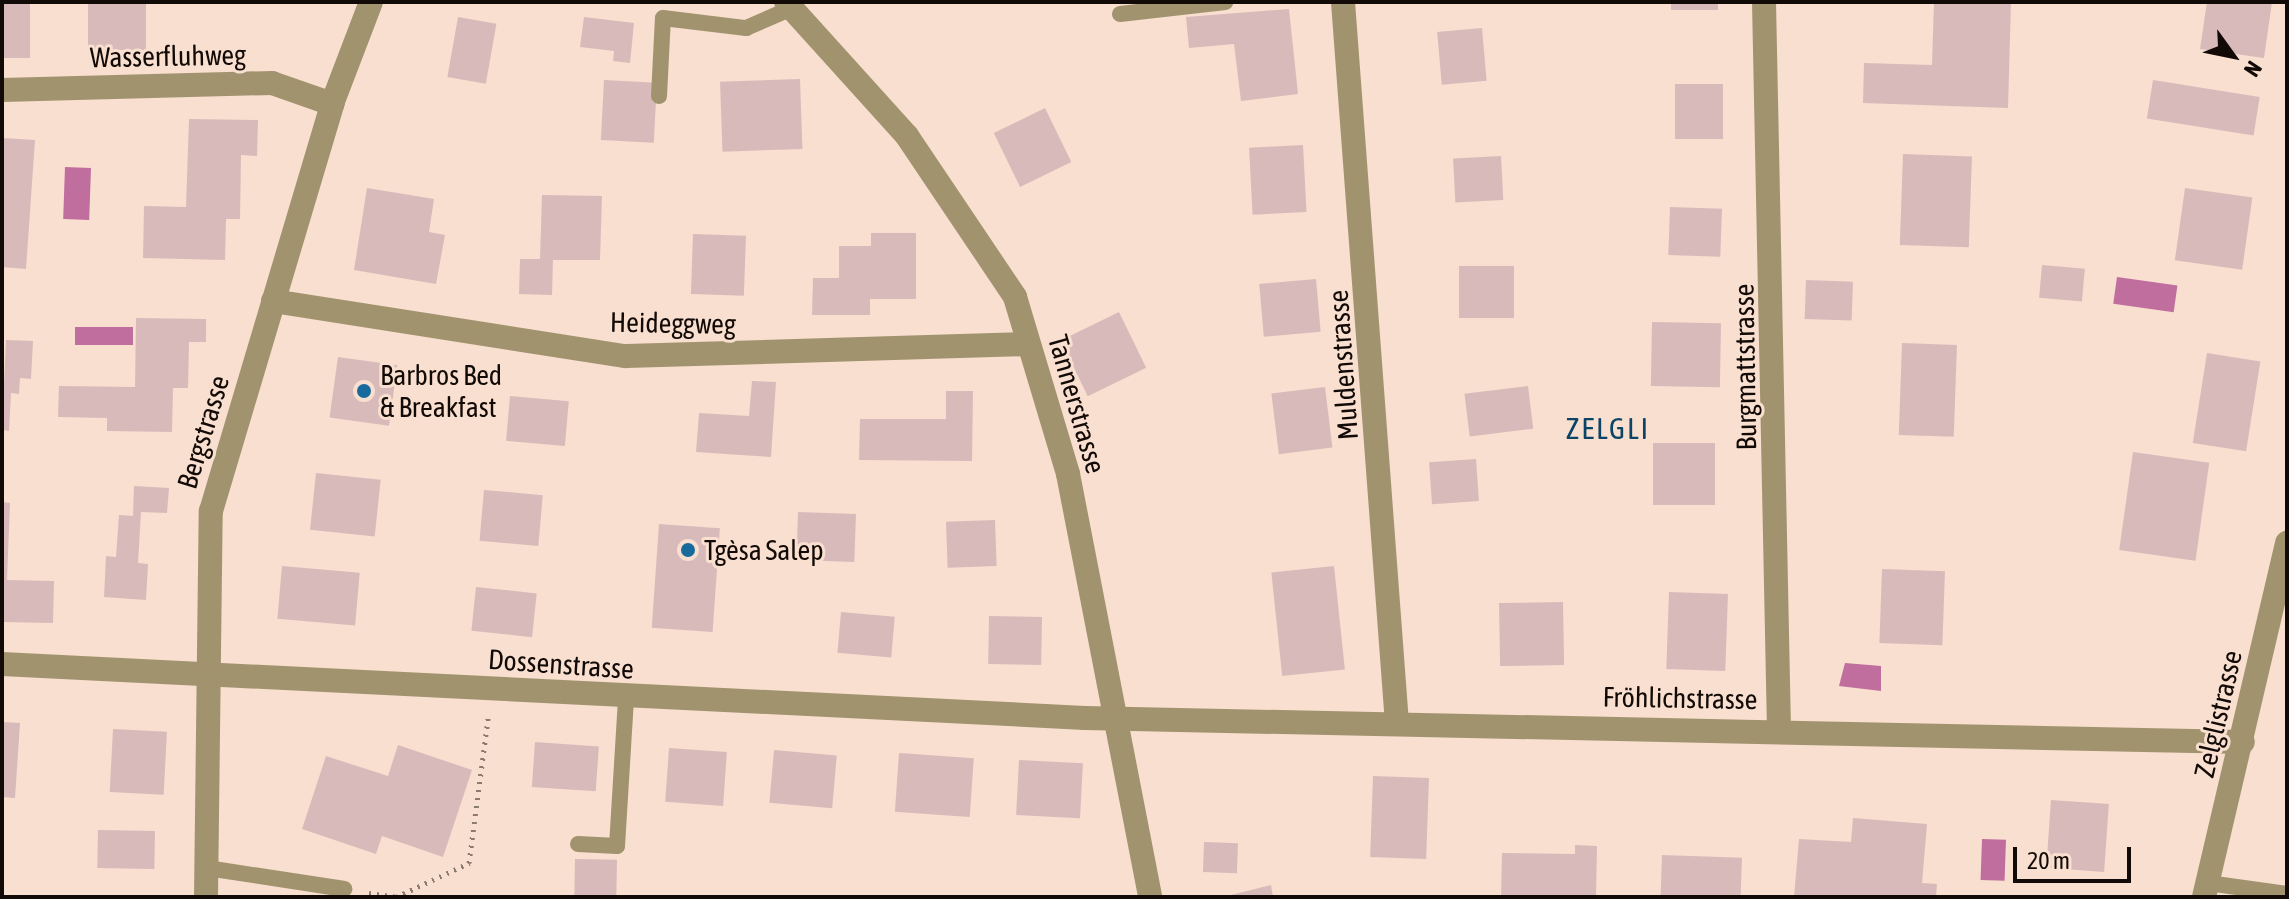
<!DOCTYPE html>
<html>
<head>
<meta charset="utf-8">
<style>
	body { margin:0 }
	#map { position:relative; width:2289px; height:899px; overflow:hidden; background:#f8dfcf; font-family:"Asap Condensed",sans-serif }
	div>[style] { position:absolute }
	[style*='--x'] { left:calc(var(--x)*1px); top:calc(var(--y)*1px); width:calc(var(--w)*1px); rotate:calc(var(--a)*1deg) }
	.water>* { inset:0; background:#c06e9e; transform-origin:0 0 }
	.building>* { inset:0; background:#d9baba; transform-origin:0 0 }
	.path>* { height:5px; margin-top:-2.5px; transform-origin:0; background:repeating-linear-gradient(90deg,#8b7a6f 0 2px,transparent 0 8px) }
	.lane>* { height:16px; margin:-8px; padding:0 8px; transform-origin:8px; border-radius:8px; background:#a2936f }
	.street>* { height:24px; margin:-12px; padding:0 12px; transform-origin:12px; border-radius:12px; background:#a2936f }
	.dots>* { width:22px; height:22px; translate:-50% -50%; box-sizing:border-box; border:4px solid #f8dfcf; border-radius:50% }
	span { translate:-50% -50%; white-space:nowrap; text-align:center; line-height:1.15; -webkit-text-stroke:6px #f8dfcf; paint-order:stroke }
	.street-label { font-size:28px; color:#120a06 }
	.poi-label { font-size:28px; color:#120a06 }
	.left { translate:0 -50%; text-align:left }
	.neighbourhood-label { font-size:30px; color:#0b4466; letter-spacing:2px }
	.frame { position:absolute; inset:0; border:4px solid #120a06; pointer-events:none }
	.north { position:absolute; left:2193px; top:16px; width:80px; height:80px; -webkit-text-stroke:6px #f8dfcf; paint-order:stroke; rotate:123deg; font-size:22px; font-weight:700; line-height:32px; text-align:center; color:#120a06 }
	.north::after { content:''; display:block; margin:auto; width:28px; height:36px; background:#120a06; clip-path:polygon(50% 0,100% 100%,50% 72%,0 100%) }
	.scale { position:absolute; left:2013px; top:847px; width:118px; height:36px; box-sizing:border-box; border:4px solid #120a06; border-top:0; padding-left:10px; font-size:24px; line-height:28px; white-space:nowrap; color:#120a06; -webkit-text-stroke:6px #f8dfcf; paint-order:stroke }
</style>
</head>
<body>
<div id="map">
	<div class="water">
		<i style="left:65px;top:167px;width:26px;height:52px;rotate:2deg"></i>
		<i style="left:2117px;top:277px;width:61px;height:27px;rotate:8deg"></i>
		<i style="left:75px;top:327px;width:58px;height:18px"></i>
		<i style="clip-path:polygon(1845px 663px,1881px 666px,1881px 691px,1839px 686px)"></i>
		<i style="left:1982px;top:839px;width:24px;height:41px;rotate:2deg"></i>
	</div>
	<div class="building">
		<i style="left:2px;top:2px;width:28px;height:56px"></i>
		<i style="left:88px;top:2px;width:58px;height:48px"></i>
		<i style="left:1671px;top:2px;width:47px;height:8px"></i>
		<i style="clip-path:polygon(1934px 2px,2011px 2px,2008px 108px,1863px 103px,1864px 63px,1932px 65px)"></i>
		<i style="clip-path:polygon(2207px 2px,2272px 2px,2264px 58px,2200px 49px)"></i>
		<i style="clip-path:polygon(1289px 9px,1298px 94px,1241px 101px,1234px 44px,1189px 48px,1186px 17px)"></i>
		<i style="left:458px;top:17px;width:39px;height:61px;rotate:10deg"></i>
		<i style="clip-path:polygon(584px 17px,634px 23px,630px 63px,613px 61px,614px 51px,580px 47px)"></i>
		<i style="left:1482px;top:28px;width:53px;height:45px;rotate:85deg"></i>
		<i style="left:800px;top:79px;width:70px;height:80px;rotate:88deg"></i>
		<i style="left:604px;top:80px;width:53px;height:60px;rotate:3deg"></i>
		<i style="left:2153px;top:80px;width:108px;height:39px;rotate:9deg"></i>
		<i style="left:1675px;top:84px;width:48px;height:55px"></i>
		<i style="left:1045px;top:108px;width:60px;height:57px;rotate:64deg"></i>
		<i style="clip-path:polygon(189px 119px,258px 120px,257px 156px,241px 155px,240px 219px,226px 219px,225px 260px,143px 258px,144px 206px,186px 207px)"></i>
		<i style="clip-path:polygon(2px 138px,35px 140px,26px 269px,2px 267px)"></i>
		<i style="left:1303px;top:145px;width:67px;height:54px;rotate:87deg"></i>
		<i style="left:1903px;top:154px;width:69px;height:91px;rotate:2deg"></i>
		<i style="left:1501px;top:156px;width:44px;height:48px;rotate:87deg"></i>
		<i style="clip-path:polygon(367px 188px,434px 199px,429px 232px,445px 235px,436px 284px,354px 270px)"></i>
		<i style="left:2185px;top:188px;width:68px;height:73px;rotate:8deg"></i>
		<i style="clip-path:polygon(542px 195px,602px 196px,600px 260px,553px 260px,552px 295px,519px 294px,520px 259px,540px 259px)"></i>
		<i style="left:1670px;top:207px;width:52px;height:48px;rotate:2deg"></i>
		<i style="clip-path:polygon(871px 233px,916px 233px,916px 299px,870px 299px,870px 315px,812px 315px,813px 278px,839px 278px,839px 246px,871px 246px)"></i>
		<i style="left:693px;top:234px;width:53px;height:60px;rotate:2deg"></i>
		<i style="left:2042px;top:265px;width:43px;height:33px;rotate:5deg"></i>
		<i style="left:1459px;top:266px;width:55px;height:52px"></i>
		<i style="left:1316px;top:279px;width:53px;height:57px;rotate:85deg"></i>
		<i style="left:1806px;top:280px;width:47px;height:39px;rotate:2deg"></i>
		<i style="left:1119px;top:312px;width:62px;height:65px;rotate:64deg"></i>
		<i style="clip-path:polygon(136px 318px,206px 319px,206px 342px,189px 342px,188px 388px,173px 388px,172px 432px,107px 431px,107px 418px,58px 417px,59px 386px,135px 387px)"></i>
		<i style="left:1652px;top:322px;width:69px;height:64px;rotate:1deg"></i>
		<i style="clip-path:polygon(6px 340px,33px 341px,31px 379px,20px 378px,19px 394px,11px 393px,9px 431px,2px 430px)"></i>
		<i style="left:1902px;top:343px;width:55px;height:92px;rotate:2deg"></i>
		<i style="left:2207px;top:353px;width:54px;height:91px;rotate:9deg"></i>
		<i style="left:338px;top:357px;width:60px;height:61px;rotate:8deg"></i>
		<i style="clip-path:polygon(752px 381px,776px 382px,771px 457px,696px 452px,699px 413px,749px 416px)"></i>
		<i style="left:1528px;top:386px;width:43px;height:64px;rotate:83deg"></i>
		<i style="left:1325px;top:387px;width:61px;height:54px;rotate:83deg"></i>
		<i style="clip-path:polygon(946px 391px,973px 391px,972px 461px,859px 460px,860px 419px,946px 419px)"></i>
		<i style="left:510px;top:396px;width:59px;height:45px;rotate:5deg"></i>
		<i style="left:1653px;top:443px;width:62px;height:62px"></i>
		<i style="left:2133px;top:452px;width:77px;height:99px;rotate:8deg"></i>
		<i style="left:1476px;top:459px;width:42px;height:47px;rotate:86deg"></i>
		<i style="left:316px;top:473px;width:65px;height:57px;rotate:6deg"></i>
		<i style="clip-path:polygon(134px 486px,169px 488px,167px 513px,141px 512px,138px 563px,148px 564px,146px 600px,104px 597px,106px 556px,116px 557px,119px 515px,133px 516px)"></i>
		<i style="left:484px;top:490px;width:59px;height:51px;rotate:5deg"></i>
		<i style="clip-path:polygon(2px 502px,10px 503px,7px 580px,54px 581px,53px 623px,2px 622px)"></i>
		<i style="left:798px;top:512px;width:58px;height:48px;rotate:2deg"></i>
		<i style="left:995px;top:520px;width:46px;height:49px;rotate:88deg"></i>
		<i style="left:659px;top:524px;width:61px;height:104px;rotate:4deg"></i>
		<i style="left:282px;top:566px;width:78px;height:53px;rotate:5deg"></i>
		<i style="left:1334px;top:566px;width:104px;height:63px;rotate:84deg"></i>
		<i style="left:1882px;top:569px;width:63px;height:74px;rotate:2deg"></i>
		<i style="left:476px;top:587px;width:61px;height:44px;rotate:6deg"></i>
		<i style="left:1669px;top:592px;width:59px;height:77px;rotate:2deg"></i>
		<i style="left:1563px;top:602px;width:63px;height:64px;rotate:89deg"></i>
		<i style="left:841px;top:612px;width:54px;height:41px;rotate:5deg"></i>
		<i style="left:989px;top:616px;width:53px;height:48px;rotate:1deg"></i>
		<i style="clip-path:polygon(2px 722px,20px 723px,15px 798px,2px 797px)"></i>
		<i style="left:113px;top:729px;width:54px;height:63px;rotate:3deg"></i>
		<i style="left:535px;top:742px;width:64px;height:45px;rotate:4deg"></i>
		<i style="clip-path:polygon(398px 745px,472px 770px,443px 857px,382px 836px,376px 854px,302px 829px,326px 756px,388px 776px)"></i>
		<i style="left:669px;top:748px;width:58px;height:54px;rotate:4deg"></i>
		<i style="left:774px;top:750px;width:63px;height:53px;rotate:5deg"></i>
		<i style="left:899px;top:753px;width:75px;height:59px;rotate:4deg"></i>
		<i style="left:1019px;top:760px;width:64px;height:55px;rotate:3deg"></i>
		<i style="left:1373px;top:776px;width:56px;height:81px;rotate:2deg"></i>
		<i style="left:2051px;top:800px;width:58px;height:68px;rotate:4deg"></i>
		<i style="clip-path:polygon(1853px 818px,1927px 824px,1922px 883px,1937px 884px,1936px 897px,1794px 897px,1799px 839px,1851px 842px)"></i>
		<i style="left:98px;top:830px;width:57px;height:38px;rotate:1deg"></i>
		<i style="left:1204px;top:842px;width:34px;height:30px;rotate:2deg"></i>
		<i style="clip-path:polygon(1575px 845px,1597px 846px,1596px 897px,1501px 897px,1502px 853px,1575px 854px)"></i>
		<i style="left:1662px;top:855px;width:80px;height:42px;rotate:2deg"></i>
		<i style="left:575px;top:859px;width:42px;height:38px;rotate:1deg"></i>
		<i style="clip-path:polygon(1271px 885px,1273px 897px,1227px 897px,1227px 896px)"></i>
	</div>
	<div class="path">
		<i style="--x:369;--y:893;--w:27;--a:8"></i>
		<i style="--x:396;--y:897;--w:81;--a:-25"></i>
		<i style="--x:469;--y:863;--w:146;--a:-82.5"></i>
	</div>
	<div class="lane">
		<i style="--x:1120;--y:14;--w:106;--a:-6.5"></i>
		<i style="--x:659;--y:96;--w:78;--a:-87.1"></i>
		<i style="--x:663;--y:18;--w:84;--a:6.9"></i>
		<i style="--x:746;--y:28;--w:50;--a:-23.5"></i>
		<i style="--x:578;--y:844;--w:39;--a:3"></i>
		<i style="--x:617;--y:846;--w:147;--a:-86.5"></i>
		<i style="--x:207;--y:868;--w:139;--a:8.7"></i>
		<i style="--x:2208;--y:883;--w:80;--a:7.9"></i>
	</div>
	<div class="street">
		<i style="--x:786;--y:2;--w:181;--a:47.9"></i>
		<i style="--x:907;--y:136;--w:194;--a:56.1"></i>
		<i style="--x:1015;--y:297;--w:185;--a:73.3"></i>
		<i style="--x:1068;--y:474;--w:431;--a:79"></i>
		<i style="--x:1343;--y:2;--w:724;--a:85.72"></i>
		<i style="--x:1764;--y:2;--w:728;--a:88.82"></i>
		<i style="--x:2;--y:90;--w:270;--a:-1.5"></i>
		<i style="--x:272;--y:83;--w:64;--a:19.3"></i>
		<i style="--x:273;--y:301;--w:357;--a:8.9"></i>
		<i style="--x:626;--y:356;--w:402;--a:-1.7"></i>
		<i style="--x:2;--y:664;--w:1084;--a:2.85"></i>
		<i style="--x:1085;--y:718;--w:1158;--a:1.19"></i>
		<i style="--x:206;--y:897;--w:386;--a:-89.3"></i>
		<i style="--x:211;--y:511;--w:425;--a:-73.4"></i>
		<i style="--x:332;--y:104;--w:109;--a:-69.1"></i>
		<i style="--x:2204;--y:897;--w:364;--a:-76.8"></i>
	</div>
	<div class="dots">
		<i style="left:364px;top:391px;background:#176a9b"></i>
		<i style="left:688px;top:550px;background:#176a9b"></i>
	</div>
	<div class="street-label">
		<span style="left:168px;top:56px;rotate:-1deg">Wasserfluhweg</span>
		<span style="left:673px;top:323px;rotate:1deg">Heideggweg</span>
		<span style="left:1343px;top:365px;rotate:-94deg">Muldenstrasse</span>
		<span style="left:1745px;top:367px;rotate:-91deg">Burgmattstrasse</span>
		<span style="left:1077px;top:404px;rotate:74deg">Tannerstrasse</span>
		<span style="left:203px;top:432px;rotate:-73deg">Bergstrasse</span>
		<span style="left:561px;top:664px;rotate:4deg">Dossenstrasse</span>
		<span style="left:1680px;top:698px;rotate:1deg">Fröhlichstrasse</span>
		<span style="left:2218px;top:714px;rotate:-77deg">Zelglistrasse</span>
	</div>
	<div class="poi-label">
		<span class="left" style="left:380px;top:391px">Barbros Bed<br>&amp; Breakfast</span>
		<span class="left" style="left:704px;top:550px">Tgèsa Salep</span>
	</div>
	<div class="neighbourhood-label">
		<span style="left:1608px;top:428px">ZELGLI</span>
	</div>
	<div class="frame"></div>
	<div class="north">N</div>
	<div class="scale">20 m</div>
</div>
</body>
</html>
